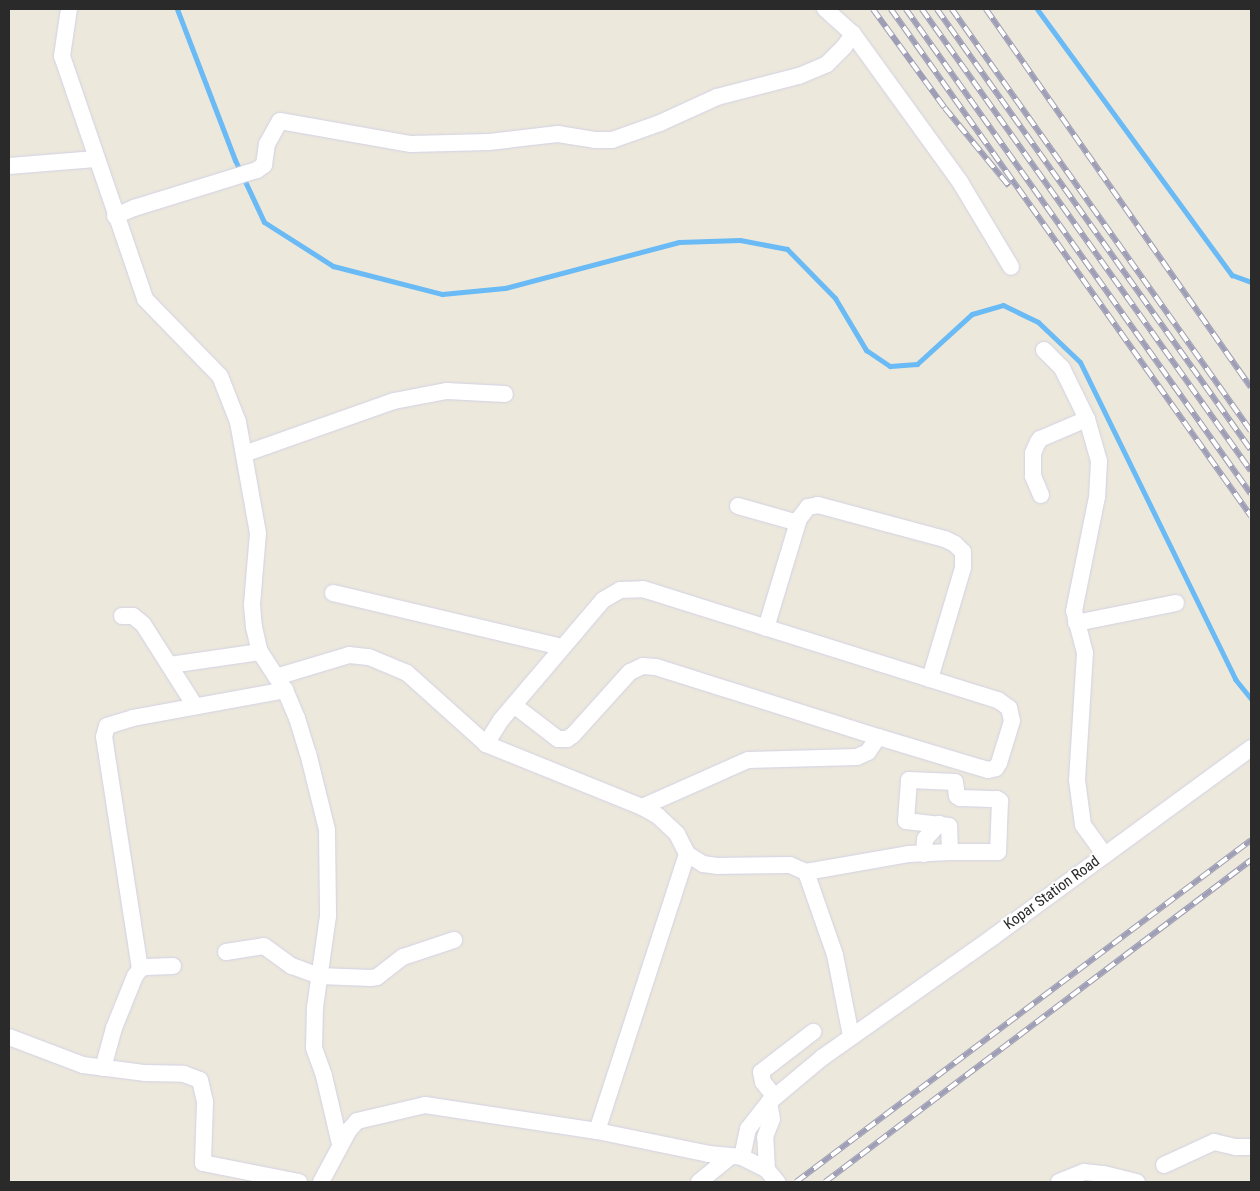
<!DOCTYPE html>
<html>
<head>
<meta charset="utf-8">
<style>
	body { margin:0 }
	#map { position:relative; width:1260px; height:1191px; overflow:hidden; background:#ede8dc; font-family:"Roboto Condensed",sans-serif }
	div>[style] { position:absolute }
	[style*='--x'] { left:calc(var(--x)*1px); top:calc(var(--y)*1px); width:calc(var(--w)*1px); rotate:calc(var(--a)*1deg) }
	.stream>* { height:5px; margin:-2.5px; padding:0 2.5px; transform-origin:2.5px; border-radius:2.5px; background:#69baf5 }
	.roads { filter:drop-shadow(0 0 1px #d1d1e4) drop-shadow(0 0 1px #d1d1e4) }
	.street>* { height:16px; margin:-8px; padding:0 8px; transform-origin:8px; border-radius:8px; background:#fff }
	.rail>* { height:5.5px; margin-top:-2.75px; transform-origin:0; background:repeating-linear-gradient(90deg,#fff 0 11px,#9e9eb6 0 22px); box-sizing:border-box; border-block:1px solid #9e9eb6 }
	span { translate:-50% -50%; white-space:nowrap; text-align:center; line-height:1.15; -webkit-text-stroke:4px #fff; paint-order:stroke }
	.street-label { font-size:15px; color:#2a2a2a }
	.frame { position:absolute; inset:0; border:10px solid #2a2a2a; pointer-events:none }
</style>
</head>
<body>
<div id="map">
	<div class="stream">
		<i style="--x:177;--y:9;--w:162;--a:69"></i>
		<i style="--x:235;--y:160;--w:68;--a:64.9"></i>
		<i style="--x:264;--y:222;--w:82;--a:32.5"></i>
		<i style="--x:333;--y:266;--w:113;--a:14.4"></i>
		<i style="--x:442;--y:294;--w:63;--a:-5.4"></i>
		<i style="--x:505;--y:288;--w:180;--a:-14.8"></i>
		<i style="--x:679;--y:242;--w:61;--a:-1.9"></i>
		<i style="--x:740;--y:240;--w:48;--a:10.8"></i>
		<i style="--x:787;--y:249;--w:69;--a:45.6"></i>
		<i style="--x:835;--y:298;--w:61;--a:59.2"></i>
		<i style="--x:866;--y:350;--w:29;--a:34"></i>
		<i style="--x:890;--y:366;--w:27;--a:-4"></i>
		<i style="--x:917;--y:364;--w:74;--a:-42.3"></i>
		<i style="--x:972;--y:314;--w:32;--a:-16"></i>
		<i style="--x:1003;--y:305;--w:39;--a:26"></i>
		<i style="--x:1038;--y:322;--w:58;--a:43.6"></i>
		<i style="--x:1080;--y:362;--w:353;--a:63.9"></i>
		<i style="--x:1235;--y:679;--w:26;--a:51"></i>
		<i style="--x:1037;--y:9;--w:330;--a:53.8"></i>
		<i style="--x:1232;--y:275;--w:20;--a:20"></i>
	</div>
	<div class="roads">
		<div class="street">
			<i style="--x:69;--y:9;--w:48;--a:98.5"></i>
			<i style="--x:62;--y:56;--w:257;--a:71.1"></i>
			<i style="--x:145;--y:299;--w:107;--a:45.8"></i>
			<i style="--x:220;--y:376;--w:49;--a:68.6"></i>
			<i style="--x:238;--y:422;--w:113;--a:79.8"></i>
			<i style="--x:258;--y:533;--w:72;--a:94.8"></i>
			<i style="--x:252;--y:605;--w:22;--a:85"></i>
			<i style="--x:254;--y:627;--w:26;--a:77"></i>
			<i style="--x:260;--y:652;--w:45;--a:56.7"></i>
			<i style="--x:285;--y:690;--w:30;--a:67"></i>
			<i style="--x:297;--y:718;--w:37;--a:73"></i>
			<i style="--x:308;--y:753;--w:79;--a:76.1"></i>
			<i style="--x:327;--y:830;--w:86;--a:89.3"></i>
			<i style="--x:328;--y:916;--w:92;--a:98.1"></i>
			<i style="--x:315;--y:1007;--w:41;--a:91.4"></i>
			<i style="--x:314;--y:1048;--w:30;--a:70"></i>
			<i style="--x:324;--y:1076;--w:70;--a:76.8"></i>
			<i style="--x:853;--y:34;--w:183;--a:54.1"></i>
			<i style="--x:960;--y:182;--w:99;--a:59"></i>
			<i style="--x:9;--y:166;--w:87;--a:-4.6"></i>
			<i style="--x:115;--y:216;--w:21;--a:-23"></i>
			<i style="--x:134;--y:208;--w:129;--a:-17.2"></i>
			<i style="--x:257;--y:170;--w:9;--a:-36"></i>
			<i style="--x:264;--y:165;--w:21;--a:-82"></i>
			<i style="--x:267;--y:144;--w:26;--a:-61"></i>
			<i style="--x:280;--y:121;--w:133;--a:10"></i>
			<i style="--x:411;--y:144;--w:78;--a:-1.5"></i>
			<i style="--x:489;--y:142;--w:69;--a:-6.6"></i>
			<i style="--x:558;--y:134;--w:37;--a:9"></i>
			<i style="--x:595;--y:140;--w:17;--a:0"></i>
			<i style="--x:612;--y:140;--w:51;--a:-19.5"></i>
			<i style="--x:660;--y:123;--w:63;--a:-24.5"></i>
			<i style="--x:717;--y:97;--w:85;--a:-14.4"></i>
			<i style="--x:799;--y:76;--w:30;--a:-23"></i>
			<i style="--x:827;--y:64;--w:24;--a:-45"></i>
			<i style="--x:844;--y:47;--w:16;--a:-55"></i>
			<i style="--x:853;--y:34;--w:38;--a:-138"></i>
			<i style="--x:1044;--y:350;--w:25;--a:45"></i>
			<i style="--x:1062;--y:368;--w:57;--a:63.9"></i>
			<i style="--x:1087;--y:419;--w:44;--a:74.1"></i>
			<i style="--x:1099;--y:461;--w:36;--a:93"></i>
			<i style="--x:1097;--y:497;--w:116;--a:101.4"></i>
			<i style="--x:1074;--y:611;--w:43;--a:75.3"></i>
			<i style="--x:1085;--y:653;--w:127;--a:93.6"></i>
			<i style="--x:1077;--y:780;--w:45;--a:82.4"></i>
			<i style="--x:1083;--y:825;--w:36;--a:54"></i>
			<i style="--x:244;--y:454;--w:159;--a:-19.5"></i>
			<i style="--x:394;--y:401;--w:54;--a:-10.7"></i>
			<i style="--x:447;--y:391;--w:58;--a:3"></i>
			<i style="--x:1041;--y:495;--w:21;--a:-113"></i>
			<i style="--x:1033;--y:476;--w:23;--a:-90"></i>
			<i style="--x:1033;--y:453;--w:12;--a:-66"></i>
			<i style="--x:1038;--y:442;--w:4;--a:-56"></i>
			<i style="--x:1040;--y:439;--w:51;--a:-23.1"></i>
			<i style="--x:738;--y:506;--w:62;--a:15.8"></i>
			<i style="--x:333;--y:593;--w:235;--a:13.3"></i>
			<i style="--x:122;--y:616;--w:11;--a:0"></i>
			<i style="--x:133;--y:616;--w:13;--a:39"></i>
			<i style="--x:143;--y:624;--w:97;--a:57.6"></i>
			<i style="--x:1076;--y:623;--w:102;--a:-11.3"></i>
			<i style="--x:766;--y:628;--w:114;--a:-73.2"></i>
			<i style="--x:799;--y:519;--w:15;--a:-53"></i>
			<i style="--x:808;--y:507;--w:10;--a:-11"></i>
			<i style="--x:818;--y:505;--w:131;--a:15"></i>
			<i style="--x:945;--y:539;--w:11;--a:27"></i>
			<i style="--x:955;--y:544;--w:11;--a:45"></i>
			<i style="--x:963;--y:552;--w:16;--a:90"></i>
			<i style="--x:963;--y:568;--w:116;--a:106.6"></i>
			<i style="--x:170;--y:665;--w:91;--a:-8.2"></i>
			<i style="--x:276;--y:677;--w:76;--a:-16.8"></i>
			<i style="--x:349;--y:655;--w:20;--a:6"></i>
			<i style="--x:369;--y:657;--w:41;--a:22.8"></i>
			<i style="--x:407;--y:673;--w:106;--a:41.9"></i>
			<i style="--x:486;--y:744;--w:168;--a:22"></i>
			<i style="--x:642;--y:807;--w:18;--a:29"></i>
			<i style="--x:658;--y:816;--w:26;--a:43"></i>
			<i style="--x:677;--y:834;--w:22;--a:63"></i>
			<i style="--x:687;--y:854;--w:19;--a:32"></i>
			<i style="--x:703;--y:864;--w:14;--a:8"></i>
			<i style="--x:717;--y:866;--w:73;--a:-0.8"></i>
			<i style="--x:790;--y:865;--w:17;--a:24"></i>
			<i style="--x:806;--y:872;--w:88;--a:70.7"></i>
			<i style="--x:835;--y:955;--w:83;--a:78.8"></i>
			<i style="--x:515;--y:706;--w:54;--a:37.5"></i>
			<i style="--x:558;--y:739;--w:9;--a:0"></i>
			<i style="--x:567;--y:739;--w:7;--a:-34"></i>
			<i style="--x:573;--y:735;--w:85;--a:-47.9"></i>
			<i style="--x:630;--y:672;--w:14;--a:-25"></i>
			<i style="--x:643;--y:666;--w:13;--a:4"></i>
			<i style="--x:656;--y:667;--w:233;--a:17.5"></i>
			<i style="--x:486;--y:744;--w:28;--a:-58"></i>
			<i style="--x:501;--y:720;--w:157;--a:-49.6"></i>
			<i style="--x:603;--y:600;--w:20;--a:-30"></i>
			<i style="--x:620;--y:590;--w:23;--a:-2"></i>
			<i style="--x:643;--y:589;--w:372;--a:17.4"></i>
			<i style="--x:998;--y:700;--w:14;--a:36"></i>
			<i style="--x:1009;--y:708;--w:13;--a:77"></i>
			<i style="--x:1012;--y:721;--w:44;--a:107.2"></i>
			<i style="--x:999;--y:763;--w:6;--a:121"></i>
			<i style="--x:996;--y:768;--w:8;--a:166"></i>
			<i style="--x:988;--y:770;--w:115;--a:-163.3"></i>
			<i style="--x:878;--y:737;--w:18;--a:124"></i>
			<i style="--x:868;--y:752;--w:12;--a:156"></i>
			<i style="--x:857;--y:757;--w:109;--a:178.4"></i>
			<i style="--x:748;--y:760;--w:116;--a:156.1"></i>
			<i style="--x:909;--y:780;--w:46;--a:2.5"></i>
			<i style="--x:955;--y:782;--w:14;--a:82"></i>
			<i style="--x:957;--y:796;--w:4;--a:34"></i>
			<i style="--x:960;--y:798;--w:37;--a:2"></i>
			<i style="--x:997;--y:799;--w:4;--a:34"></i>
			<i style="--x:1000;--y:801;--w:51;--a:92.2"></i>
			<i style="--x:998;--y:852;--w:48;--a:180"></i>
			<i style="--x:950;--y:852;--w:26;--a:-92"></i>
			<i style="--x:949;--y:826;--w:43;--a:-173.4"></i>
			<i style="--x:906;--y:821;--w:41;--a:-85.8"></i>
			<i style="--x:924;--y:854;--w:15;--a:-86"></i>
			<i style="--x:925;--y:839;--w:21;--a:-47"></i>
			<i style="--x:806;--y:872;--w:105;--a:-9.9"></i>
			<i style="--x:909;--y:854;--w:41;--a:-2.8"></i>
			<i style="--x:226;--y:952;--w:38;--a:-9"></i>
			<i style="--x:264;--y:946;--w:34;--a:36"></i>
			<i style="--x:292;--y:966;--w:29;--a:20"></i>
			<i style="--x:319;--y:976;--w:52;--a:2.2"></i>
			<i style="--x:371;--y:978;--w:6;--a:-9"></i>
			<i style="--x:377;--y:977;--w:33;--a:-38"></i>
			<i style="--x:403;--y:957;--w:54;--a:-18.4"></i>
			<i style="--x:140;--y:969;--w:235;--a:-98.8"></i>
			<i style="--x:104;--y:737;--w:11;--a:-75"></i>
			<i style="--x:107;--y:726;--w:27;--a:-17"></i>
			<i style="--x:133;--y:718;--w:155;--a:-10.4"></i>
			<i style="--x:9;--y:1037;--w:79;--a:20.7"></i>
			<i style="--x:83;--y:1065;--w:63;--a:7.4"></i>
			<i style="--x:145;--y:1073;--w:39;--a:1"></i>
			<i style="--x:184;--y:1074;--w:17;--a:21"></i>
			<i style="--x:200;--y:1080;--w:23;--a:77"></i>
			<i style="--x:205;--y:1102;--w:61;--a:91.9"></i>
			<i style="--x:203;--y:1163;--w:98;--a:11.2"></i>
			<i style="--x:103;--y:1068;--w:41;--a:-74.6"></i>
			<i style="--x:114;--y:1028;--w:56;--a:-68"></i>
			<i style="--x:135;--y:976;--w:9;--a:-54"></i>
			<i style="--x:140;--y:969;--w:6;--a:-18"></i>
			<i style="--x:146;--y:967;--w:27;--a:-2"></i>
			<i style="--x:775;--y:1097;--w:19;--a:-129"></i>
			<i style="--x:763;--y:1082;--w:10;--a:-101"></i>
			<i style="--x:761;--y:1072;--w:66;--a:-37.6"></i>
			<i style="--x:597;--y:1131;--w:291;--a:-72"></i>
			<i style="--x:742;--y:1157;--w:29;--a:-78"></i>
			<i style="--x:748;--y:1129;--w:34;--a:-52"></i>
			<i style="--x:769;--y:1102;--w:70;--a:-39.8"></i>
			<i style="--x:823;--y:1057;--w:208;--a:-35.2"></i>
			<i style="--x:993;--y:937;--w:320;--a:-36.2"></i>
			<i style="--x:1164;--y:1165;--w:55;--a:-24.7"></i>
			<i style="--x:1214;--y:1142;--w:23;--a:13"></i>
			<i style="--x:1236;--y:1147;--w:15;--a:0"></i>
			<i style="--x:767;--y:1170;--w:33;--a:-93"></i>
			<i style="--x:765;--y:1137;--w:19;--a:-69"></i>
			<i style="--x:772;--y:1119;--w:17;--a:-100"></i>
			<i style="--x:321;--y:1182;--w:59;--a:-61.7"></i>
			<i style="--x:349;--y:1130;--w:12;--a:-48"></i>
			<i style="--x:357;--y:1121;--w:70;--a:-13.2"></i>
			<i style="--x:425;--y:1105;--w:174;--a:8.6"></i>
			<i style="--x:597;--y:1131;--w:114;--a:11.6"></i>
			<i style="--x:709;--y:1154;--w:33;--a:5"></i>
			<i style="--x:742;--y:1157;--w:28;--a:27"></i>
			<i style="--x:767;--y:1170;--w:16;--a:50"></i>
			<i style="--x:699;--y:1182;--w:40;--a:-39"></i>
			<i style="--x:1059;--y:1182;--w:27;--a:-22"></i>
			<i style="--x:1084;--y:1172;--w:20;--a:6"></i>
			<i style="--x:1104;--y:1174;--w:34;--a:14"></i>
		</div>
	</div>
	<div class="rail">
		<i style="--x:873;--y:9;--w:122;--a:54"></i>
		<i style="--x:945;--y:108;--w:101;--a:50.6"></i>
		<i style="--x:891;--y:9;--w:622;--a:54.62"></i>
		<i style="--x:906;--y:9;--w:595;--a:54.57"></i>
		<i style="--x:922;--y:9;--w:567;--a:54.54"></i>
		<i style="--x:937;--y:9;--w:541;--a:54.55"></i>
		<i style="--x:952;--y:9;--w:517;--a:54.68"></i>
		<i style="--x:986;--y:9;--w:462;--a:55"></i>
		<i style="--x:796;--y:1182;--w:569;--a:-36.93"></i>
		<i style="--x:825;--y:1182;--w:534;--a:-37.08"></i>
	</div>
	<div class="street-label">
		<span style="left:1052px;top:893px;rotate:-36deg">Kopar Station Road</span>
	</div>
	<div class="frame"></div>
</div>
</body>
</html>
